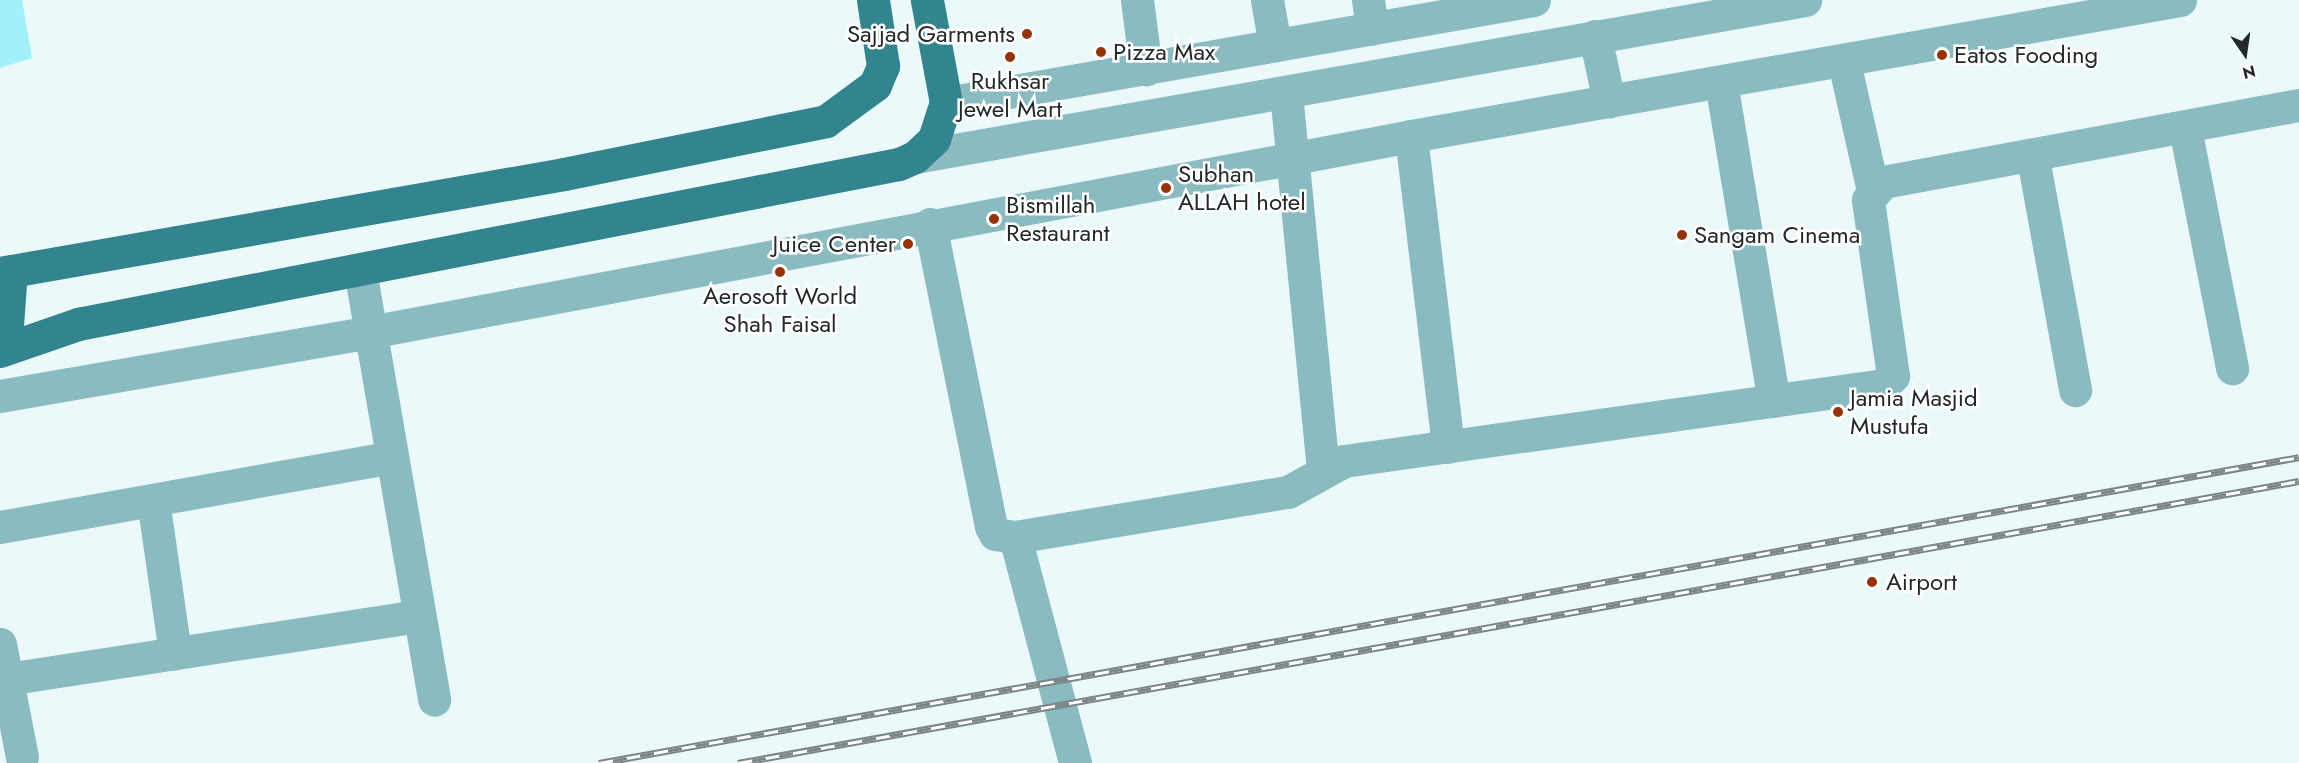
<!DOCTYPE html>
<html>
<head>
<meta charset="utf-8">
<style>
	body { margin:0 }
	#map { position:relative; width:2299px; height:763px; overflow:hidden; background:#ecf9fb; font-family:Jost,sans-serif }
	div>[style] { position:absolute }
	[style*='--x'] { left:calc(var(--x)*1px); top:calc(var(--y)*1px); width:calc(var(--w)*1px); rotate:calc(var(--a)*1deg) }
	.green>* { inset:0; background:#a0f1fc }
	.minor>* { height:33px; margin:-16.5px; padding:0 16.5px; transform-origin:16.5px; border-radius:16.5px; background:#8abbc1 }
	.major>* { height:33px; margin:-16.5px; padding:0 16.5px; transform-origin:16.5px; border-radius:16.5px; background:#32848e }
	.rail>* { height:7px; margin-top:-3.5px; transform-origin:0; background:repeating-linear-gradient(90deg,#fff 0 14px,#7d8687 0 28px); box-sizing:border-box; border-block:2px solid #7d8687 }
	.dots>* { width:16px; height:16px; translate:-50% -50%; box-sizing:border-box; border:3px solid #fff; border-radius:50% }
	span { translate:-50% -50%; white-space:nowrap; text-align:center; line-height:1.15; -webkit-text-stroke:5px #fff; paint-order:stroke }
	.poi-label { font-size:24px; color:#232829 }
	.right { translate:-100% -50%; text-align:right }
	.left { translate:0 -50%; text-align:left }
	.north { position:absolute; left:2215px; top:24px; width:60px; height:60px; -webkit-text-stroke:4px #fff; paint-order:stroke; rotate:167deg; font-size:16px; font-weight:700; line-height:24px; text-align:center; color:#232829 }
	.north::after { content:''; display:block; margin:auto; width:21px; height:27px; background:#232829; clip-path:polygon(50% 0,100% 100%,50% 72%,0 100%) }
</style>
</head>
<body>
<div id="map">
	<div class="green">
		<i style="clip-path:polygon(0 0,22px 0,32px 58px,0 68px)"></i>
	</div>
	<div class="minor">
		<i style="--x:1137;--y:0;--w:70;--a:82.6"></i>
		<i style="--x:1267;--y:0;--w:46;--a:79.9"></i>
		<i style="--x:1368;--y:0;--w:29;--a:82"></i>
		<i style="--x:1595;--y:36;--w:67;--a:78"></i>
		<i style="--x:1844;--y:62;--w:132;--a:77.3"></i>
		<i style="--x:1721;--y:82;--w:323;--a:80.6"></i>
		<i style="--x:1286;--y:93;--w:379;--a:84.4"></i>
		<i style="--x:946;--y:103;--w:597;--a:-9.94"></i>
		<i style="--x:2185;--y:128;--w:245;--a:78.9"></i>
		<i style="--x:1411;--y:136;--w:313;--a:83.2"></i>
		<i style="--x:915;--y:157;--w:904;--a:-10"></i>
		<i style="--x:2033;--y:158;--w:236;--a:79.7"></i>
		<i style="--x:930;--y:224;--w:308;--a:78.6"></i>
		<i style="--x:991;--y:526;--w:9;--a:63"></i>
		<i style="--x:995;--y:534;--w:20;--a:9"></i>
		<i style="--x:1015;--y:537;--w:277;--a:-9.4"></i>
		<i style="--x:1288;--y:492;--w:64;--a:-29"></i>
		<i style="--x:1344;--y:461;--w:545;--a:-8.01"></i>
		<i style="--x:1884;--y:385;--w:13;--a:-45"></i>
		<i style="--x:1893;--y:376;--w:178;--a:-98.1"></i>
		<i style="--x:1868;--y:200;--w:23;--a:-50"></i>
		<i style="--x:1883;--y:182;--w:423;--a:-10.5"></i>
		<i style="--x:360;--y:270;--w:436;--a:80.2"></i>
		<i style="--x:0;--y:396;--w:375;--a:-9.8"></i>
		<i style="--x:370;--y:332;--w:1059;--a:-10.66"></i>
		<i style="--x:1411;--y:136;--w:781;--a:-10.03"></i>
		<i style="--x:153;--y:500;--w:155;--a:81.8"></i>
		<i style="--x:0;--y:527;--w:398;--a:-10.1"></i>
		<i style="--x:1015;--y:537;--w:234;--a:75.1"></i>
		<i style="--x:0;--y:644;--w:115;--a:79"></i>
		<i style="--x:0;--y:680;--w:424;--a:-8.7"></i>
	</div>
	<div class="major">
		<i style="--x:0;--y:273;--w:573;--a:-9.96"></i>
		<i style="--x:564;--y:174;--w:267;--a:-11.4"></i>
		<i style="--x:826;--y:121;--w:61;--a:-36.3"></i>
		<i style="--x:875;--y:85;--w:21;--a:-67"></i>
		<i style="--x:883;--y:66;--w:67;--a:-98.6"></i>
		<i style="--x:7;--y:325;--w:54;--a:-85.8"></i>
		<i style="--x:0;--y:351;--w:83;--a:-19.1"></i>
		<i style="--x:78;--y:324;--w:836;--a:-11.03"></i>
		<i style="--x:899;--y:164;--w:17;--a:-24"></i>
		<i style="--x:915;--y:157;--w:26;--a:-43"></i>
		<i style="--x:934;--y:139;--w:38;--a:-72"></i>
		<i style="--x:946;--y:103;--w:105;--a:-100.5"></i>
	</div>
	<div class="rail">
		<i style="--x:599;--y:763;--w:1727;--a:-10.2"></i>
		<i style="--x:738;--y:763;--w:1586;--a:-10.24"></i>
	</div>
	<div class="dots">
		<i style="left:1027px;top:34px;background:#973106"></i>
		<i style="left:1101px;top:52px;background:#973106"></i>
		<i style="left:1942px;top:55px;background:#973106"></i>
		<i style="left:1010px;top:57px;background:#973106"></i>
		<i style="left:1166px;top:188px;background:#973106"></i>
		<i style="left:994px;top:219px;background:#973106"></i>
		<i style="left:1682px;top:235px;background:#973106"></i>
		<i style="left:908px;top:244px;background:#973106"></i>
		<i style="left:780px;top:272px;background:#973106"></i>
		<i style="left:1838px;top:412px;background:#973106"></i>
		<i style="left:1872px;top:582px;background:#973106"></i>
	</div>
	<div class="poi-label">
		<span class="right" style="left:1015px;top:34px">Sajjad Garments</span>
		<span class="left" style="left:1113px;top:52px">Pizza Max</span>
		<span class="left" style="left:1954px;top:55px">Eatos Fooding</span>
		<span style="left:1010px;top:95px">Rukhsar<br>Jewel Mart</span>
		<span class="left" style="left:1178px;top:188px">Subhan<br>ALLAH hotel</span>
		<span class="left" style="left:1006px;top:219px">Bismillah<br>Restaurant</span>
		<span class="left" style="left:1694px;top:235px">Sangam Cinema</span>
		<span class="right" style="left:896px;top:244px">Juice Center</span>
		<span style="left:780px;top:310px">Aerosoft World<br>Shah Faisal</span>
		<span class="left" style="left:1850px;top:412px">Jamia Masjid<br>Mustufa</span>
		<span class="left" style="left:1886px;top:582px">Airport</span>
	</div>
	<div class="north">N</div>
</div>
</body>
</html>
